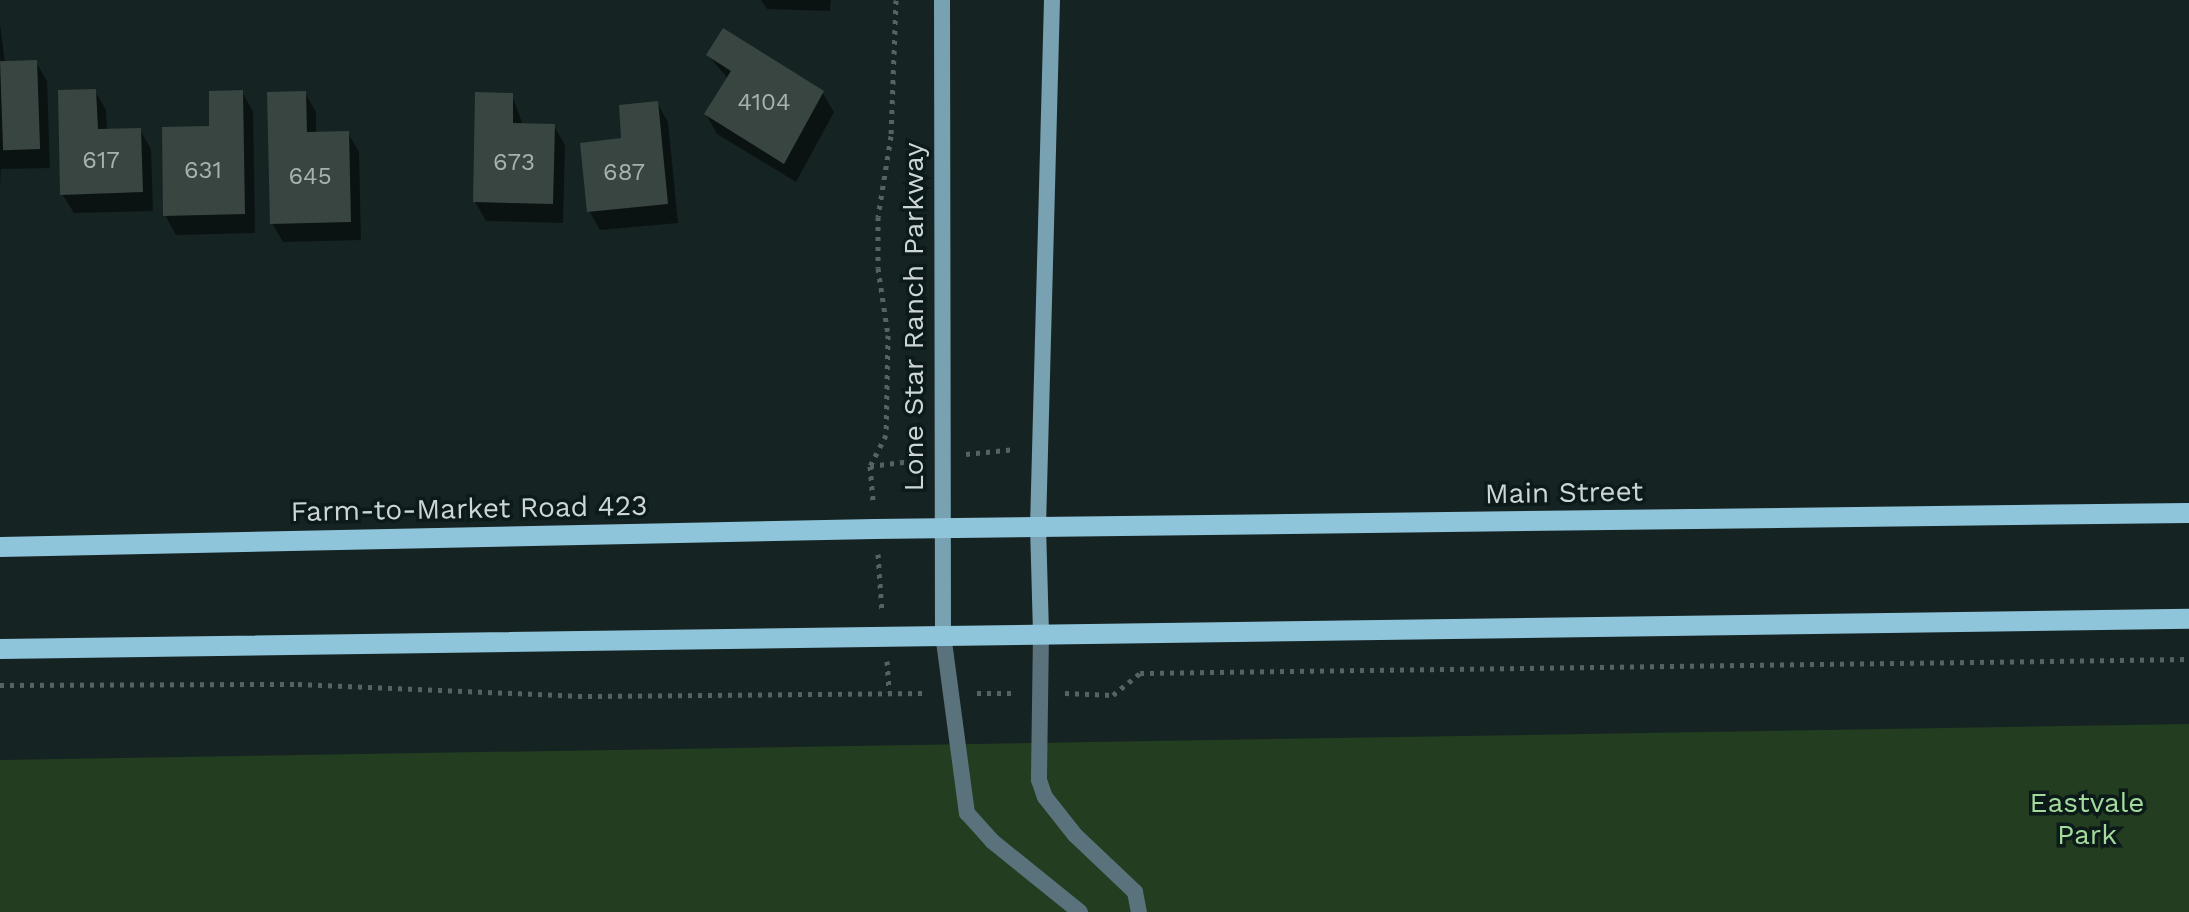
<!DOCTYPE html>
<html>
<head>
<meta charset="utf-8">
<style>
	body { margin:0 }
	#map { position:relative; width:2189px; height:912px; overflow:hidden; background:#162323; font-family:"Work Sans",sans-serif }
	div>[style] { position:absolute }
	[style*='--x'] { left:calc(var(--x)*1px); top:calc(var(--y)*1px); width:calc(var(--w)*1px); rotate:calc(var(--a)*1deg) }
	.green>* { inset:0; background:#223d1f }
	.shadow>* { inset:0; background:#0007 }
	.building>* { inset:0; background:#394540; transform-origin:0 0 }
	.path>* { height:5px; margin-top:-2.5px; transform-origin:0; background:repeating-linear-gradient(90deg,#576363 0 4px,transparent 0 10px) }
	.service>* { height:16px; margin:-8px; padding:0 8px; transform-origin:8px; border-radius:8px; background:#59727c }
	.secondary>* { height:16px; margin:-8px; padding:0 8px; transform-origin:8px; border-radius:8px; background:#78a1b1 }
	.primary>* { height:20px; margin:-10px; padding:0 10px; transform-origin:10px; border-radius:10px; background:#8fc5db }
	span { translate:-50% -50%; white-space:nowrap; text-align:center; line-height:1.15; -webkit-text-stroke:7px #0d1a1a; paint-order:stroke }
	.number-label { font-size:24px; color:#a8b1b0 }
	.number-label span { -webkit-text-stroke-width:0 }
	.street-label { font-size:28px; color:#cdd5d5 }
	.park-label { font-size:28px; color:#a2db9b }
</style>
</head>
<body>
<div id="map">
	<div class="green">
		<i style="clip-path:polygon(2189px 724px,2189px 912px,0 912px,0 760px)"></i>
	</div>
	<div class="shadow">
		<i style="clip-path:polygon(761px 0,831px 0,830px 11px,767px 9px)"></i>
		<i style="clip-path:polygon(0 24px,5px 63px,36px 62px,47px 81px,50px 168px,1px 169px,0 186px)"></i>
		<i style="clip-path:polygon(708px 55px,822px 92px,834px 112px,796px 182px,717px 134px,706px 114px,728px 79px)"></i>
		<i style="clip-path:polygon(95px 91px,106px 110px,107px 131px,140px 130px,151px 149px,153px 211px,74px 213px,62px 194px)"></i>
		<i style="clip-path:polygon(242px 92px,253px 111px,255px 233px,176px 235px,165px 215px,211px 128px)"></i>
		<i style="clip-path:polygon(305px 93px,316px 112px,316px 133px,348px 133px,359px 152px,361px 240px,283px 242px,272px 223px)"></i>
		<i style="clip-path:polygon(512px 95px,523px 125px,554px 126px,565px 145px,563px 223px,486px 221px,475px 202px)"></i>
		<i style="clip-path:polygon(657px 103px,668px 122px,678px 223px,600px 230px,589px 211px,624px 140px)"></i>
	</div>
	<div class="building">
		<i style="clip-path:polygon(723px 28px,824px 91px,784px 164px,704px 114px,731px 71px,706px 55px)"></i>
		<i style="left:37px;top:60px;width:89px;height:37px;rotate:88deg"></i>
		<i style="clip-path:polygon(96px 89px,98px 129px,141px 128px,143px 192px,60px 195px,58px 90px)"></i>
		<i style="clip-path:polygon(243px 90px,245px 214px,163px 216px,162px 127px,209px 126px,209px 91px)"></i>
		<i style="clip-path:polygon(306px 91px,307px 132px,349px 131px,351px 222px,270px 224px,267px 92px)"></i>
		<i style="clip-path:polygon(475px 92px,513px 93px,513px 123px,555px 124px,553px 204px,473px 202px)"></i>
		<i style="clip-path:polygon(658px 101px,668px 204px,587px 212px,580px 143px,621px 138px,619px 105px)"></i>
	</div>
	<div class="path">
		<i style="--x:896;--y:0;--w:136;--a:92.1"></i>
		<i style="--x:891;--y:136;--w:82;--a:99.1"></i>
		<i style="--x:878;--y:217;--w:51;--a:90"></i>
		<i style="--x:878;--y:268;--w:68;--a:81.5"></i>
		<i style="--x:888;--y:335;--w:100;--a:91.1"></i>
		<i style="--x:886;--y:435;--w:35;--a:117"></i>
		<i style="--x:870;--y:466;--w:50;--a:-6.8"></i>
		<i style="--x:966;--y:454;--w:50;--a:-5.7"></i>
		<i style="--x:870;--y:466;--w:38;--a:85"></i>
		<i style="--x:878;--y:554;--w:58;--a:86.1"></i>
		<i style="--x:887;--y:661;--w:31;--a:86"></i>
		<i style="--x:0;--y:685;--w:298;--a:-0.2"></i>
		<i style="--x:298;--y:684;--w:290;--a:2.4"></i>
		<i style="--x:588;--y:696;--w:339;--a:-0.5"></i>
		<i style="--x:977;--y:693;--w:38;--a:0"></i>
		<i style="--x:1065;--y:693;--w:48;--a:2.4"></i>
		<i style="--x:1113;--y:695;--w:35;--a:-39"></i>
		<i style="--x:1140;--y:673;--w:1049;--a:-0.76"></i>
	</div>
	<div class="service">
		<i style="--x:1041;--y:633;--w:147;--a:90.8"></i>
		<i style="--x:1039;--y:780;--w:18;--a:71"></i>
		<i style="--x:1045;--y:797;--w:48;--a:51.7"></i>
		<i style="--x:1075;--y:835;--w:83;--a:43.5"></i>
		<i style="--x:1135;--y:892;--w:20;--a:79"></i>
		<i style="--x:943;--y:634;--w:181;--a:82.4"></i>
		<i style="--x:967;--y:813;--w:38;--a:48"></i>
		<i style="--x:992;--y:841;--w:113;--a:38.9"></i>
	</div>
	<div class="secondary">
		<i style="--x:942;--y:0;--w:634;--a:89.91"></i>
		<i style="--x:1041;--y:633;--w:106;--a:-91.6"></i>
		<i style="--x:1038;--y:527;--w:527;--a:-88.48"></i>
	</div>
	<div class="primary">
		<i style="--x:0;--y:547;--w:875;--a:-1.18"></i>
		<i style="--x:875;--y:529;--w:1314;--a:-0.7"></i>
		<i style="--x:0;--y:649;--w:2189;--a:-0.79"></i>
	</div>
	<div class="number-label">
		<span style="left:764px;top:103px">4104</span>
		<span style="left:101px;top:161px">617</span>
		<span style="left:514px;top:163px">673</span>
		<span style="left:203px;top:171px">631</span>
		<span style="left:624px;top:173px">687</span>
		<span style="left:310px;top:177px">645</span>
	</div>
	<div class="street-label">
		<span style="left:914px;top:317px;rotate:-90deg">Lone Star Ranch Parkway</span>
		<span style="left:1564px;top:493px;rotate:-1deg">Main Street</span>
		<span style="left:469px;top:509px;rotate:-1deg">Farm-to-Market Road 423</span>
	</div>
	<div class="park-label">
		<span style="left:2087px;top:819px">Eastvale<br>Park</span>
	</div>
</div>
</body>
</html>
